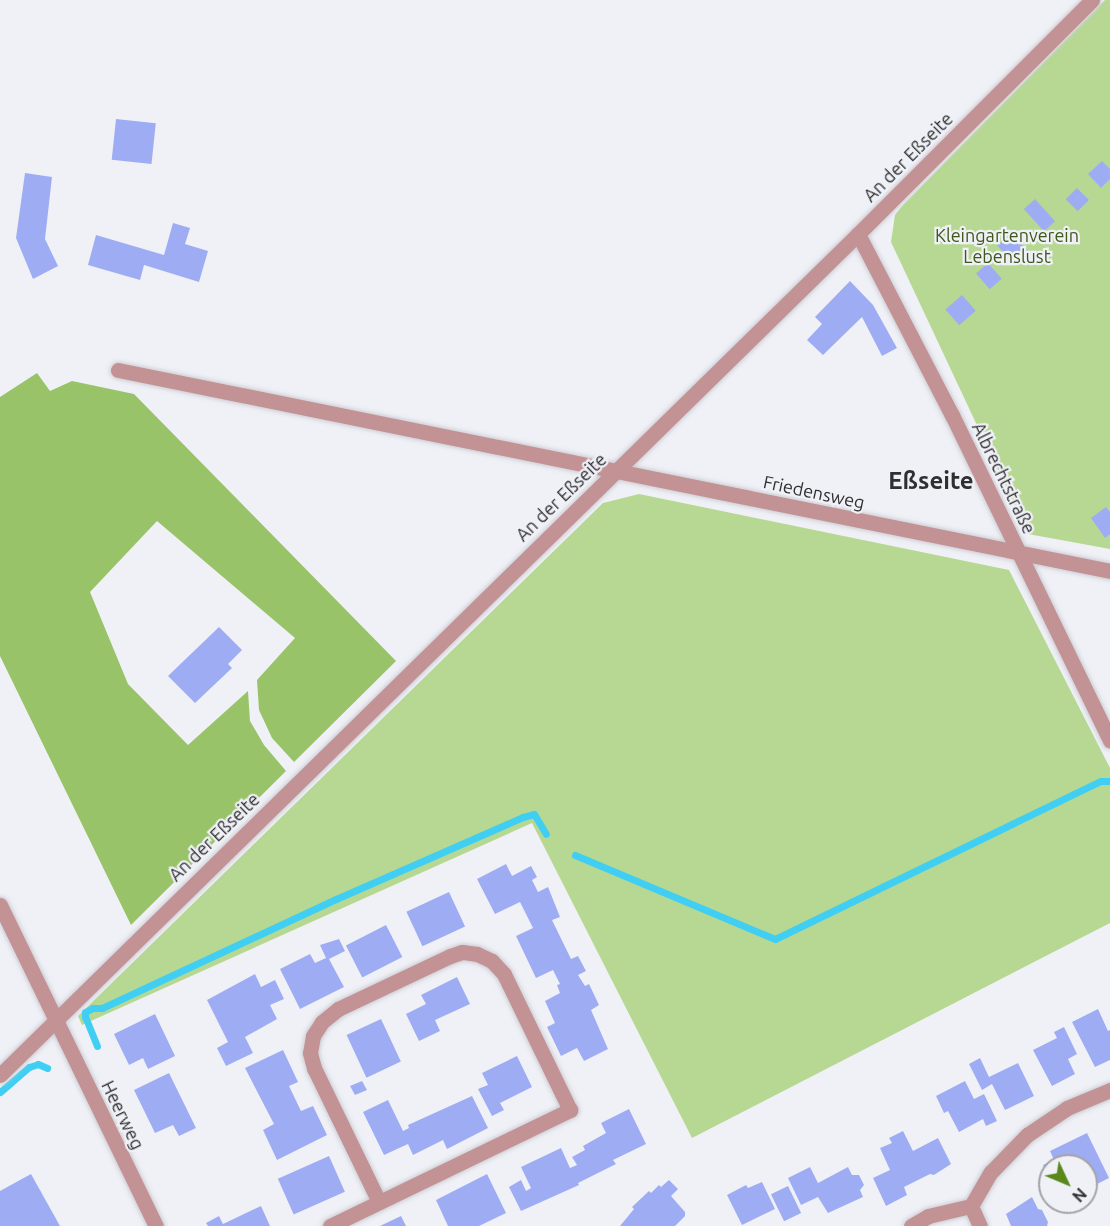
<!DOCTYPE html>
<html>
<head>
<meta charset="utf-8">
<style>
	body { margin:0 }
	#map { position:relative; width:1110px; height:1226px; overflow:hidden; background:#f0f1f7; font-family:Ubuntu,sans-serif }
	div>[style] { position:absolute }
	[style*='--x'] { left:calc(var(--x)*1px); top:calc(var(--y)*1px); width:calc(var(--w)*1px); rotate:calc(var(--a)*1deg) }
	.green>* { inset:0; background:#b6d892 }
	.forest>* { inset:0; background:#99c368 }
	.stream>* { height:7px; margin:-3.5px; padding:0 3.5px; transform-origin:3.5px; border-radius:3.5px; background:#40cff3 }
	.building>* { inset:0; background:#9eadf3; transform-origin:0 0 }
	.roads { filter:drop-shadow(0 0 2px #cdced3) drop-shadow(0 0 2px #cdced3) }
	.minor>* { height:15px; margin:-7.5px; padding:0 7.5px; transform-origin:7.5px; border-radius:7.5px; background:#c29295 }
	.tertiary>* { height:15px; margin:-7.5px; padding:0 7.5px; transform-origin:7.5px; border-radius:7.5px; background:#c29295 }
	span { translate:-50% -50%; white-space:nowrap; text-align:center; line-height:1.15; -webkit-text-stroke:4.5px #f0f1f7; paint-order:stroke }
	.street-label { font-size:18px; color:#2f2f31 }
	.park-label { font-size:18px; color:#3e5819 }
	.district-label { font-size:24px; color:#2f2f31; font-weight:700 }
	.north { position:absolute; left:1038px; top:1154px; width:60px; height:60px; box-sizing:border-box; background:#f0f1f7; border:2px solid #a3a3a8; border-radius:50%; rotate:134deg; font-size:16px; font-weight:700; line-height:24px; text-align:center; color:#2f2f31 }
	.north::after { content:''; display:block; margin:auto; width:21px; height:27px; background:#59881b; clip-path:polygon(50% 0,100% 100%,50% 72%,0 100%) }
</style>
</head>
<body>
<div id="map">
	<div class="green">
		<i style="clip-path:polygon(1105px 0,1110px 0,1110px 549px,1028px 534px,891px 242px,895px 215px,902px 206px)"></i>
		<i style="clip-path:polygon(639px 494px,1009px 570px,1110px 768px,1110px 923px,692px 1138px,532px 823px,82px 1025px,78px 1016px,603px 503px)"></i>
	</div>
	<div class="forest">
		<i style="clip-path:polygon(37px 373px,50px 391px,72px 381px,134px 394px,396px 661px,294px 762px,272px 738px,259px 710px,257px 680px,295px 638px,157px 521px,90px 592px,128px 684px,188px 745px,248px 691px,250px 721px,264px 745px,286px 771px,131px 925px,0 656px,0 397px)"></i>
	</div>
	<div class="stream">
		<i style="--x:575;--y:855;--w:217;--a:22.8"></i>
		<i style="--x:775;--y:939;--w:362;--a:-25.9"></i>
		<i style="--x:1101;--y:781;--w:8;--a:0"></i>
		<i style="--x:97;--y:1046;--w:31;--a:-112"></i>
		<i style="--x:85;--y:1017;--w:5;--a:-90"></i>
		<i style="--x:85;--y:1012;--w:9;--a:-27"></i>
		<i style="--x:93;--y:1008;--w:9;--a:0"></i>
		<i style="--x:102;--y:1008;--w:258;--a:-25"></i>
		<i style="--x:336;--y:899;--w:204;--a:-23.7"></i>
		<i style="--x:523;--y:817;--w:11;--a:-15"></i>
		<i style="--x:534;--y:814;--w:23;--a:59"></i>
		<i style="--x:0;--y:1092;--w:38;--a:-41"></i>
		<i style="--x:29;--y:1067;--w:9;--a:-18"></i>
		<i style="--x:38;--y:1064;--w:10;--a:24"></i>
	</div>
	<div class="building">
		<i style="left:116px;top:119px;width:40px;height:41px;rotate:6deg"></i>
		<i style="clip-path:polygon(1102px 161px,1110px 169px,1110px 179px,1101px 188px,1088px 174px)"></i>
		<i style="clip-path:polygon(25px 173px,52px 177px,45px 239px,58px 266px,33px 279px,16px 238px)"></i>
		<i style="left:1077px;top:188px;width:17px;height:16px;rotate:45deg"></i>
		<i style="left:1035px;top:199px;width:30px;height:15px;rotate:48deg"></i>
		<i style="clip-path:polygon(173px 223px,190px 228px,185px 244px,208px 251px,199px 282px,144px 265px,140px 280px,88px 265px,96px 235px,164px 255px)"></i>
		<i style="left:1010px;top:233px;width:25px;height:18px;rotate:45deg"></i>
		<i style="left:988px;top:263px;width:21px;height:16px;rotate:49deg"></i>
		<i style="clip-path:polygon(850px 281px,873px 305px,897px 348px,882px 356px,862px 317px,823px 355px,807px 340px,822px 324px,815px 317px)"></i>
		<i style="left:962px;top:295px;width:21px;height:22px;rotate:49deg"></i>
		<i style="clip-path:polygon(1106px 507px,1110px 512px,1110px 534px,1105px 538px,1091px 518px)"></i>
		<i style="clip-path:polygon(219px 627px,242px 650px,228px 664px,232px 668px,195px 703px,168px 676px)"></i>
		<i style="clip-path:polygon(506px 864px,512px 876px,531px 866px,537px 877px,532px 880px,538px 892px,548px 887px,560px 917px,552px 920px,571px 959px,578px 956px,586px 971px,578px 975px,585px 986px,589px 984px,599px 1005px,591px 1010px,608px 1049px,584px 1061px,577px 1048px,561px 1056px,547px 1027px,555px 1023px,545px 1001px,560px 993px,557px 985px,560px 984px,553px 970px,536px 978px,516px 936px,533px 928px,520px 902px,495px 914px,477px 879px)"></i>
		<i style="left:449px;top:892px;width:38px;height:47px;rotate:65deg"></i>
		<i style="left:386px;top:925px;width:36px;height:45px;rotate:63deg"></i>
		<i style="clip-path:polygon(339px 939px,345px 951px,329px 959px,344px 987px,300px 1009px,280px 969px,310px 954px,315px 963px,326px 958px,320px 945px)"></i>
		<i style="clip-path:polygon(255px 974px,261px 987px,275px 980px,284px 999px,270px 1005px,277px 1019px,245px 1037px,253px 1053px,226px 1066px,217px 1048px,228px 1042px,207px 1000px)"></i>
		<i style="clip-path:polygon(457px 977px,470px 1004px,435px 1020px,440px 1031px,419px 1041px,406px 1014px,426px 1004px,421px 995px)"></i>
		<i style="clip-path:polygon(1098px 1009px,1108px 1031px,1110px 1030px,1110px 1060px,1095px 1067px,1072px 1022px)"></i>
		<i style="clip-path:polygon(155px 1014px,175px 1056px,148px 1069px,143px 1058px,129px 1065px,114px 1034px)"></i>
		<i style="left:381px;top:1019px;width:47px;height:38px;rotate:65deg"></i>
		<i style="clip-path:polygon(1064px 1027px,1077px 1054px,1068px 1059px,1075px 1074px,1052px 1086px,1033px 1050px,1057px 1038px,1054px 1032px)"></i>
		<i style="clip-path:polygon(283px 1050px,298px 1082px,289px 1086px,301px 1111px,313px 1106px,327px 1135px,277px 1160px,263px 1130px,274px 1124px,245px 1068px)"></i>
		<i style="clip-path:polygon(517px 1056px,532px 1087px,500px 1103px,504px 1110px,492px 1116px,478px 1089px,488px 1085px,482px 1073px)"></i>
		<i style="clip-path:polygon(980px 1058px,989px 1077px,1018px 1063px,1034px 1096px,1005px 1110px,992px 1084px,982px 1090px,969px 1064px)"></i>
		<i style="clip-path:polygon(169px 1073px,196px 1128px,179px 1136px,173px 1125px,155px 1133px,134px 1090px)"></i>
		<i style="clip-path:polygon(362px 1081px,367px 1090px,355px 1095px,350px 1086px)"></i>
		<i style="clip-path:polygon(965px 1081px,974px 1099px,984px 1094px,997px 1121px,986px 1126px,983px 1119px,959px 1132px,948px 1111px,944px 1113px,936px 1096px)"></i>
		<i style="clip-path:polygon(472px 1096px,488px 1128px,447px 1149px,443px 1140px,413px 1155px,408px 1144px,384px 1155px,363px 1112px,388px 1100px,403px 1131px,409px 1128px,408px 1125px)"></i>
		<i style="clip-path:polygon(629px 1109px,646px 1144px,613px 1160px,616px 1164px,578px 1183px,579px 1185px,521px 1211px,509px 1187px,521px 1180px,526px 1191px,531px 1188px,521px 1167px,561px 1148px,570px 1168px,577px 1165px,572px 1157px,585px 1150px,583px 1146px,606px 1133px,601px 1123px)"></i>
		<i style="clip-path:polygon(903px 1131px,913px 1151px,938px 1138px,951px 1164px,934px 1175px,930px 1174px,904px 1187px,907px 1195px,886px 1206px,873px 1178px,890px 1170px,880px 1148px,892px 1143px,889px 1138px)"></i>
		<i style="clip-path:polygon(1087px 1133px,1109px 1178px,1087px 1189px,1086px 1166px,1050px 1166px,1050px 1180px,1043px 1165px,1054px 1160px,1050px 1151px)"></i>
		<i style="left:329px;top:1156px;width:39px;height:56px;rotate:66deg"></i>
		<i style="clip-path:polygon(810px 1167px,818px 1183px,848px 1167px,852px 1175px,859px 1175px,864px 1185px,860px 1190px,863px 1197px,828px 1213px,818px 1197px,801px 1205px,788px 1178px)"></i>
		<i style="clip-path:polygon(31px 1174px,60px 1226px,0 1226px,0 1191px)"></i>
		<i style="clip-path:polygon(487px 1174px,506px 1213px,479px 1226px,448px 1226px,436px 1200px)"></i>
		<i style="clip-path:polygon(669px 1180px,678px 1189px,671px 1196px,685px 1212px,685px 1216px,675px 1226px,620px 1226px,634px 1209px,632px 1207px,649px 1191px,651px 1193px,659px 1185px,661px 1187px)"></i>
		<i style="clip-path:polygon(762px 1182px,775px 1209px,742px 1225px,727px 1195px,746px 1185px,748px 1188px)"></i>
		<i style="left:788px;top:1186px;width:30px;height:19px;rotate:64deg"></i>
		<i style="clip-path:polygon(1032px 1197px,1038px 1209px,1042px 1210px,1048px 1222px,1047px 1226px,1011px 1226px,1006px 1214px)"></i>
		<i style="clip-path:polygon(261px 1206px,270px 1226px,208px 1226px,206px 1223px,219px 1216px,223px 1224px)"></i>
		<i style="clip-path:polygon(401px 1216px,406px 1226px,380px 1226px)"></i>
	</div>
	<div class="roads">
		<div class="minor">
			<i style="--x:858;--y:234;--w:204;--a:62.6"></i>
			<i style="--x:952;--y:415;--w:362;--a:64.1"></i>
			<i style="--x:118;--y:370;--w:1012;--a:11.45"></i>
			<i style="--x:0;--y:1075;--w:1201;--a:-44.43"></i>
			<i style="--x:858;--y:234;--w:331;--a:-45"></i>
			<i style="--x:971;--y:1206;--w:22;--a:66"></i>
			<i style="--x:330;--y:1226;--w:267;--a:-25.8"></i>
			<i style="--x:570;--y:1110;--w:151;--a:-115.9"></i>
			<i style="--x:504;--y:974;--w:18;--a:-133"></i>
			<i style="--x:492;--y:961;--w:17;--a:-155"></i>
			<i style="--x:477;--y:954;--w:15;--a:-172"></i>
			<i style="--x:462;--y:952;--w:13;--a:162"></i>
			<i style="--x:450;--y:956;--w:124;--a:154.7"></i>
			<i style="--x:338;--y:1009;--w:21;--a:141"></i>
			<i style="--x:322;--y:1022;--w:17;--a:123"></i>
			<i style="--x:313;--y:1036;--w:17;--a:100"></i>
			<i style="--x:310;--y:1053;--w:16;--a:75"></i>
			<i style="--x:314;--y:1068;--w:149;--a:64.1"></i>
			<i style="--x:911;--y:1226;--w:20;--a:-30"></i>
			<i style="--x:928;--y:1216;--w:44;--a:-13.1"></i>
			<i style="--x:971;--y:1206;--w:39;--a:-60"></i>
			<i style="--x:991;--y:1172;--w:52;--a:-45.8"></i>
			<i style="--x:1027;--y:1135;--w:48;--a:-34"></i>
			<i style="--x:1067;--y:1108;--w:47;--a:-22.7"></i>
		</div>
		<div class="tertiary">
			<i style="--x:0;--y:905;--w:357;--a:64.1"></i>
		</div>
	</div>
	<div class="street-label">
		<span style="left:908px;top:157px;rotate:-45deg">An der Eßseite</span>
		<span style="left:1004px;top:478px;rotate:64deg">Albrechtstraße</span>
		<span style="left:814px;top:492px;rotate:12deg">Friedensweg</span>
		<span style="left:561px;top:497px;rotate:-44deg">An der Eßseite</span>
		<span style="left:214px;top:837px;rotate:-44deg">An der Eßseite</span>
		<span style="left:123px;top:1115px;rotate:64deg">Heerweg</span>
	</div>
	<div class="park-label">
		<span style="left:1007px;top:246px">Kleingartenverein<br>Lebenslust</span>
	</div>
	<div class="district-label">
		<span style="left:931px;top:481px">Eßseite</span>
	</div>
	<div class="north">N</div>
</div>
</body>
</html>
